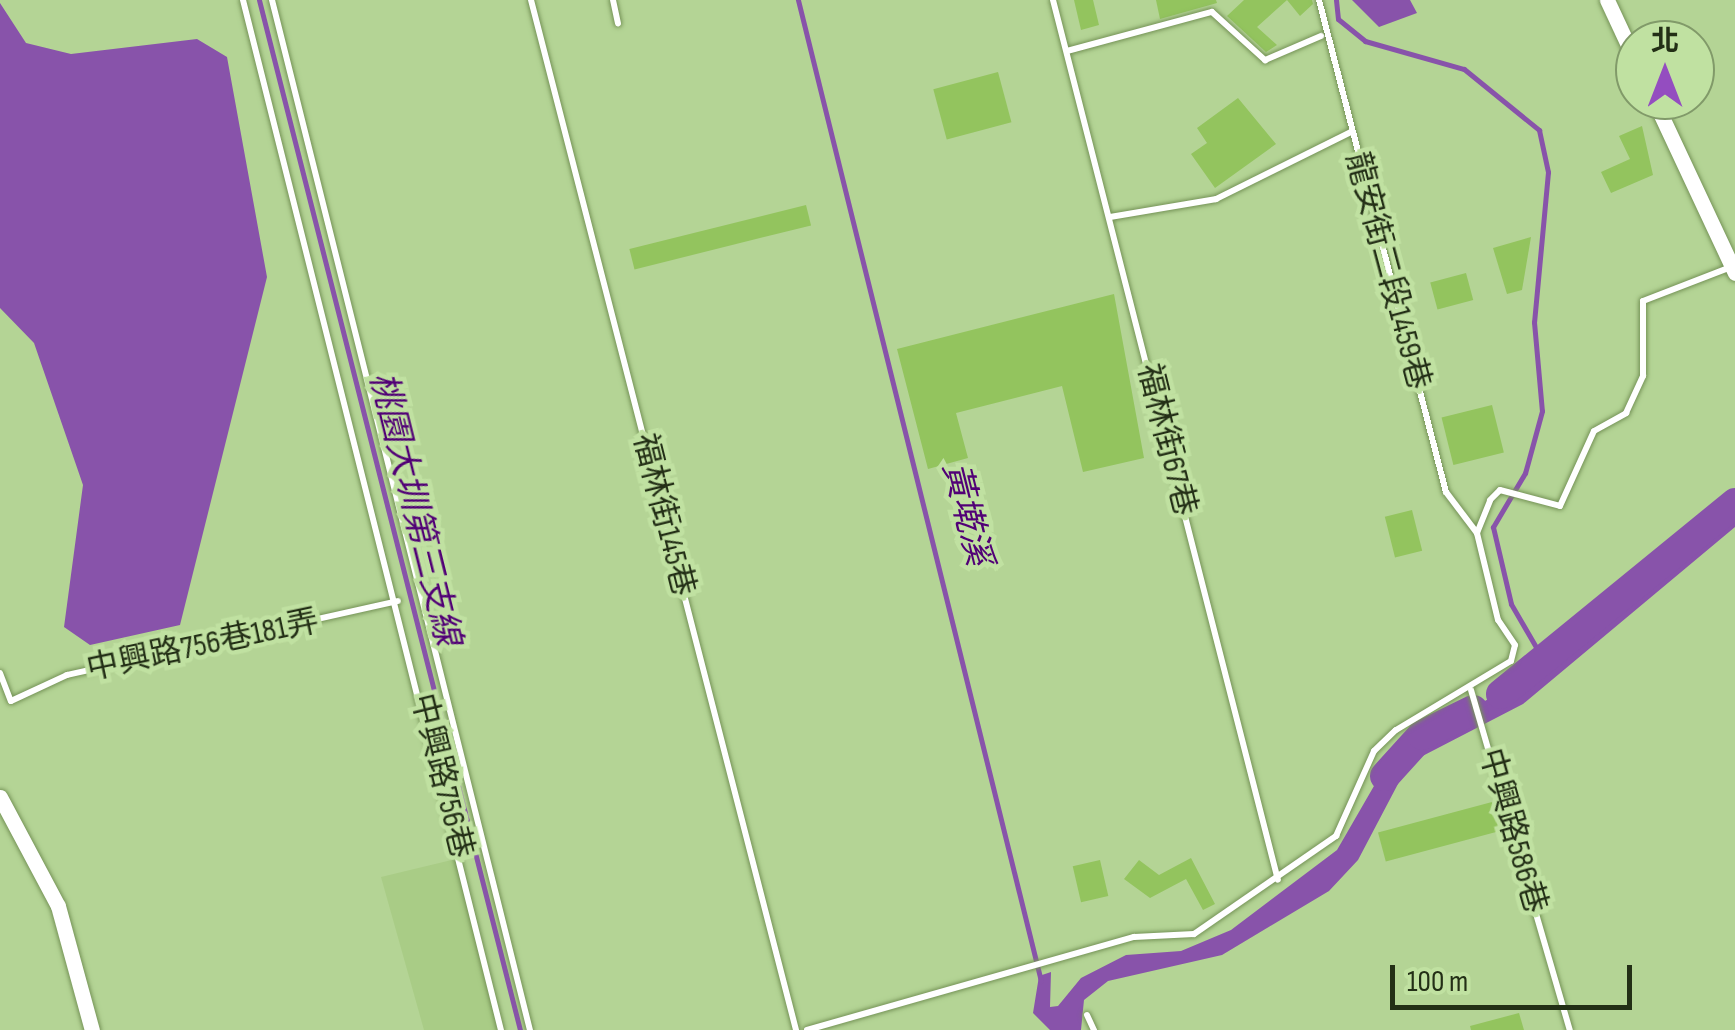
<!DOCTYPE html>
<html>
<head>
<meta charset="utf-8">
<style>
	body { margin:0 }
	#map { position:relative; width:1735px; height:1030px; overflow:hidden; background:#b4d495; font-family:"Sofia Sans Condensed","Noto Sans TC",sans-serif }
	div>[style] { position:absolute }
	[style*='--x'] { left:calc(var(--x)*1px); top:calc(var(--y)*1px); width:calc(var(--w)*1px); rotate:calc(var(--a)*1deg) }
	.built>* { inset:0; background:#a9cc86 }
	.water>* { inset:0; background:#8853aa }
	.stream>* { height:5px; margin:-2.5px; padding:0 2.5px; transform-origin:2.5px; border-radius:2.5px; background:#8853aa }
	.river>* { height:30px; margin:-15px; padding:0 15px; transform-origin:15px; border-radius:15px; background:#8853aa }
	.building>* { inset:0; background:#93c45e; transform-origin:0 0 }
	.roads { filter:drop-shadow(0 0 2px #759357) drop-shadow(0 0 2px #759357) }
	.service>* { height:6px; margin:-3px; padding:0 3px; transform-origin:3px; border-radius:3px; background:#fff }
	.tertiary>* { height:15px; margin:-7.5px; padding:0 7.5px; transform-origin:7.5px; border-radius:7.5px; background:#fff }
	span { translate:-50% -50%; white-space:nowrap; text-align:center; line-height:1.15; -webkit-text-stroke:9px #c0e1a1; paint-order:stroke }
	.street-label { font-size:32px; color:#232f16 }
	.water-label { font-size:35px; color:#510076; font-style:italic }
	.north { position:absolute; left:1615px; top:20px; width:100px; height:100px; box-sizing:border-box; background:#c0e1a1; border:2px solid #819a69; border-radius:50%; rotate:0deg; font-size:28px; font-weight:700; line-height:40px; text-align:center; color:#232f16 }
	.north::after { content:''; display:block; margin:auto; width:35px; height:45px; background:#944dc0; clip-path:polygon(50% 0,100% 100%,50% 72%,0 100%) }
	.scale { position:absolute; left:1390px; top:965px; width:242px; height:45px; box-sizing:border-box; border:5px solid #232f16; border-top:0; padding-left:12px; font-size:30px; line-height:35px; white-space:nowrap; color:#232f16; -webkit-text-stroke:8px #c0e1a1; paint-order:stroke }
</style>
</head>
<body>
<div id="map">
	<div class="built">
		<i style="clip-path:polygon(460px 858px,500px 1030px,424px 1030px,381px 877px)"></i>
	</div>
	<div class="water">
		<i style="clip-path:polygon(1352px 0,1410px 0,1417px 13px,1379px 27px)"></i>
		<i style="clip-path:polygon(0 3px,26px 43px,71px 54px,197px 39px,227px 57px,267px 277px,180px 625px,90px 645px,64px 627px,83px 485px,34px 343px,0 308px)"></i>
		<i style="clip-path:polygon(1735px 510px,1735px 527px,1523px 704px,1409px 763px,1358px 860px,1329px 891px,1222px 955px,1108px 981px,1084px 1000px,1081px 1030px,1050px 1030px,1033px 1013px,1039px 976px,1051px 972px,1050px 1007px,1058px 1006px,1081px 978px,1126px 955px,1181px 951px,1231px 930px,1337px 850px,1389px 760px,1537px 669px)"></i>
	</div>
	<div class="stream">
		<i style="--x:259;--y:0;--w:1063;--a:75.78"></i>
		<i style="--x:798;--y:0;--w:1011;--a:76.09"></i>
		<i style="--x:1336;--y:0;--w:19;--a:84"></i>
		<i style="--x:1338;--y:19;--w:35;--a:39"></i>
		<i style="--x:1365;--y:41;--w:103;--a:15.8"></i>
		<i style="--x:1464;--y:69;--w:97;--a:39.1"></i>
		<i style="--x:1539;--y:130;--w:43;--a:77.9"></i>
		<i style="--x:1548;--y:172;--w:151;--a:95.3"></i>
		<i style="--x:1534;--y:322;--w:89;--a:84.9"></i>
		<i style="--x:1542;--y:411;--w:64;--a:105.3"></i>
		<i style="--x:1525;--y:473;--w:63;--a:120.7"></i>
		<i style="--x:1493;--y:527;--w:79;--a:76.8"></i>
		<i style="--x:1511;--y:604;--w:66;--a:59.9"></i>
	</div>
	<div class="river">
		<i style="--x:1501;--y:694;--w:302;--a:-39.2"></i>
		<i style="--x:1385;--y:776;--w:55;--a:-47.9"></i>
		<i style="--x:1422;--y:735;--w:57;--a:-26.1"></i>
	</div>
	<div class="building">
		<i style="clip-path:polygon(1074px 0,1093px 0,1099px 25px,1081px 30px)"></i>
		<i style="clip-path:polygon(1156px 0,1216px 0,1217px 3px,1160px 19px)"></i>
		<i style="clip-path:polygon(1244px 0,1312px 0,1313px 4px,1300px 16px,1287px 0,1257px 27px,1277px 45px,1266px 52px,1227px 16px)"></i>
		<i style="left:998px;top:72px;width:52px;height:67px;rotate:75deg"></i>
		<i style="clip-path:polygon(1238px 98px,1276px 144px,1215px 188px,1191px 154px,1207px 143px,1197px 128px)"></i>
		<i style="clip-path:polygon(1642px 126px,1653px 175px,1611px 193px,1601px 172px,1630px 159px,1619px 136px)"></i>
		<i style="left:806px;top:205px;width:21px;height:182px;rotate:76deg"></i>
		<i style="clip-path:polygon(1531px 237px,1522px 290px,1507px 294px,1493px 248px)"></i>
		<i style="left:1466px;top:273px;width:28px;height:37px;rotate:75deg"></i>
		<i style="clip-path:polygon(1114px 294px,1144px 458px,1083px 472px,1062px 386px,956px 413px,968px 458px,928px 469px,897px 349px)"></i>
		<i style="left:1492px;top:405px;width:49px;height:52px;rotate:76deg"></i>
		<i style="left:1412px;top:510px;width:42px;height:28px;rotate:76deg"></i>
		<i style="left:1492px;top:802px;width:30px;height:118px;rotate:75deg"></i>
		<i style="clip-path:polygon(1191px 858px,1215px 904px,1203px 910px,1186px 879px,1150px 898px,1124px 879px,1139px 860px,1159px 875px)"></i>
		<i style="left:1100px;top:860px;width:37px;height:28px;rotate:77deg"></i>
		<i style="clip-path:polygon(1519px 1013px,1524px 1030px,1471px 1030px,1470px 1026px)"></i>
	</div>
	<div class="roads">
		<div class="service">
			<i style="--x:243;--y:0;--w:1062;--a:75.94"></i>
			<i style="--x:272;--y:0;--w:1062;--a:75.94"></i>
			<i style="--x:531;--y:0;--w:1064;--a:75.57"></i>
			<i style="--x:613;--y:0;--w:24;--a:78"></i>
			<i style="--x:1053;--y:0;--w:908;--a:75.66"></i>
			<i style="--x:1319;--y:0;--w:508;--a:75.53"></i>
			<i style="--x:1446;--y:492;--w:51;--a:52.9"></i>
			<i style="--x:1067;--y:51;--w:150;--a:-15.1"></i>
			<i style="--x:1212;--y:12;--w:72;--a:42.2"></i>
			<i style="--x:1265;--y:60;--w:61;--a:-23.2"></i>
			<i style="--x:1110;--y:217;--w:108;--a:-9.6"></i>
			<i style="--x:1216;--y:199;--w:151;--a:-26.4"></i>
			<i style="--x:0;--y:673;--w:30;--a:69"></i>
			<i style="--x:11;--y:701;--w:62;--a:-24.9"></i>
			<i style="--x:67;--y:675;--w:339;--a:-12.6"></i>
			<i style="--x:1471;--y:690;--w:354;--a:73.8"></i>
			<i style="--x:1087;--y:1015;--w:17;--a:65"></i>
			<i style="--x:807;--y:1030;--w:340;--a:-15.9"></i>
			<i style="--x:1134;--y:937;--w:60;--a:-2.9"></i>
			<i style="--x:1194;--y:934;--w:173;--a:-34.6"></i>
			<i style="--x:1336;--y:836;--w:93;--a:-65.9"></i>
			<i style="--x:1374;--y:751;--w:30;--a:-44"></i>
			<i style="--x:1396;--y:730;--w:134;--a:-31"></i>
			<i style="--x:1511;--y:661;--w:16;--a:-76"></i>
			<i style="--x:1515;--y:645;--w:30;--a:-124"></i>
			<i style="--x:1498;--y:620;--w:89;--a:-103.6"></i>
			<i style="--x:1477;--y:533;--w:35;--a:-68"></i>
			<i style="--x:1490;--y:500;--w:14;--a:-45"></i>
			<i style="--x:1500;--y:490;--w:62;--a:14.9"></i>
			<i style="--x:1560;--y:506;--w:82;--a:-65.6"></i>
			<i style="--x:1594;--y:431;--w:37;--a:-29"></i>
			<i style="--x:1626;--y:413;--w:41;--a:-65.3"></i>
			<i style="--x:1643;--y:376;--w:75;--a:-90"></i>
			<i style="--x:1643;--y:301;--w:94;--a:-21.1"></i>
		</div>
		<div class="tertiary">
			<i style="--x:1607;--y:0;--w:66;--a:65"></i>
			<i style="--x:1654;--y:100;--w:191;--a:64.9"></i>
			<i style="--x:0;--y:797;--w:123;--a:62"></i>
			<i style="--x:58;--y:906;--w:129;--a:74.7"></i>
		</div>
	</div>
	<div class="street-label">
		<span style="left:1387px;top:271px;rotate:75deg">龍安街二段1459巷</span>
		<span style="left:1166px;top:440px;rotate:76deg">福林街67巷</span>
		<span style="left:663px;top:515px;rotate:76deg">福林街145巷</span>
		<span style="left:203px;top:646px;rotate:-12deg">中興路756巷181弄</span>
		<span style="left:441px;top:776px;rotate:76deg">中興路756巷</span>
		<span style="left:1512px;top:831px;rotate:74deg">中興路586巷</span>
	</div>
	<div class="water-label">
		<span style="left:414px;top:509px;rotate:76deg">桃園大圳第三支線</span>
		<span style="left:966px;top:514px;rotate:76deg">黃墘溪</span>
	</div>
	<div class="north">北</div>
	<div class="scale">100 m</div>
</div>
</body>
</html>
